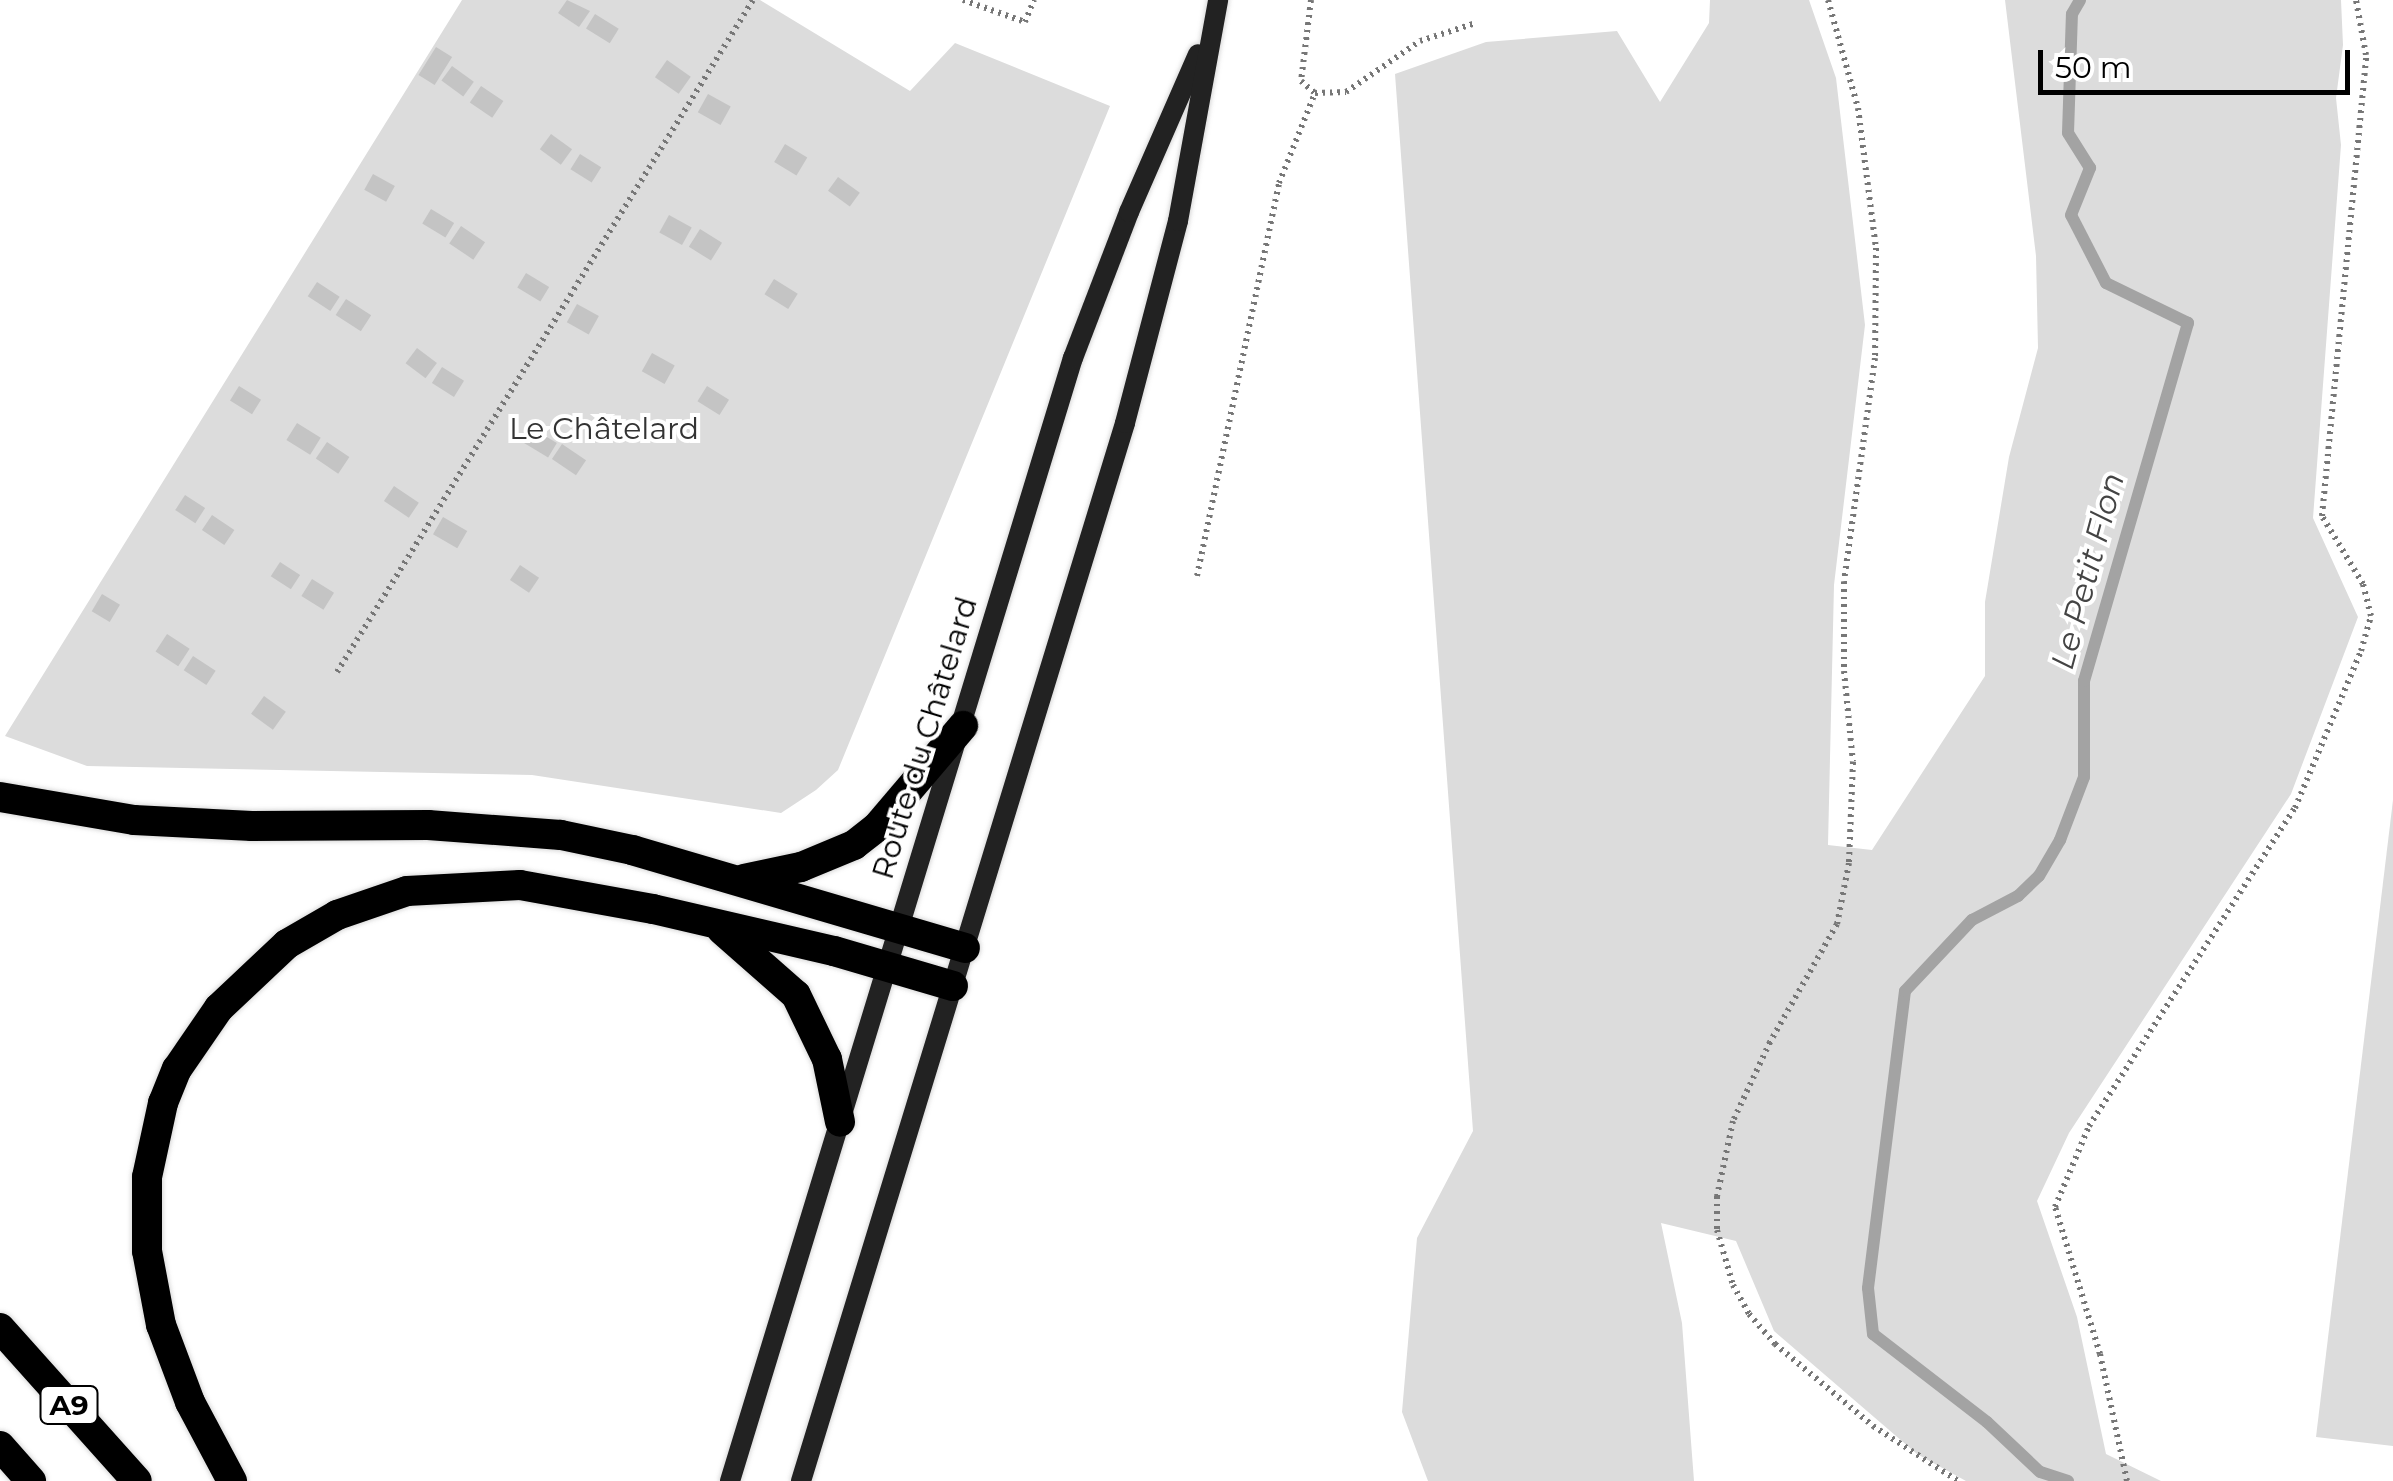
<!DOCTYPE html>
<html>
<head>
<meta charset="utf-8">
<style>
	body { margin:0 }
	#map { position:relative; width:2393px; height:1481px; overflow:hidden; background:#fff; font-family:Montserrat,sans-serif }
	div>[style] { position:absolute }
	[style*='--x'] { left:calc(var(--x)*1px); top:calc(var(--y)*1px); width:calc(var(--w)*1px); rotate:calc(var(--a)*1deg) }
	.green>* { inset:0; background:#dcdcdc }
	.stream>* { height:12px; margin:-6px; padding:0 6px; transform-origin:6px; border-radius:6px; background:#a3a3a3 }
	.building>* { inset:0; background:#c4c4c4; transform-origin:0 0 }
	.path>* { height:6px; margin-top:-3px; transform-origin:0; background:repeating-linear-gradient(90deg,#777 0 2.5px,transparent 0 7.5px) }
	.roads { filter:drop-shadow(0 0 2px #dbdbdb) drop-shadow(0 0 2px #dbdbdb) }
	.secondary>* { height:20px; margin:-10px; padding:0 10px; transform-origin:10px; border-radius:10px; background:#222 }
	.motorway>* { height:30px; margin:-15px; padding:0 15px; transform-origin:15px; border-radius:15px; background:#000 }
	span { translate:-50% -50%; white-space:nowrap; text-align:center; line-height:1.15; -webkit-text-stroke:8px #fff; paint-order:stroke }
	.shield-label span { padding:2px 8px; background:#fff; border:2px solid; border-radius:8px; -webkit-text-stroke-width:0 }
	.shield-label { font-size:28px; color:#000; font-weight:700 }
	.park-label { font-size:30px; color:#333 }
	.street-label { font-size:30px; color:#000 }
	.water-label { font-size:32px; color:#444; font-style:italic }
	.scale { position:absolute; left:2038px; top:50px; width:312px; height:45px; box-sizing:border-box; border:5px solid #000; border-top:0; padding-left:12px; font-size:30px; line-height:35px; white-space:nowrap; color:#000; -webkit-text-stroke:8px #fff; paint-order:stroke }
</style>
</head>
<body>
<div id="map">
	<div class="green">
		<i style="clip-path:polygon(462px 0,760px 0,910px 91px,955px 43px,1110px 106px,838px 770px,816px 790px,781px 813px,532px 775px,87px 766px,5px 736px)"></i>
		<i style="clip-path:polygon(1710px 0,1809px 0,1836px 78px,1865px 325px,1834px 585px,1828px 845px,1872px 850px,1985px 676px,1985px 602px,2009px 457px,2038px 348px,2036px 256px,2005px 0,2341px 0,2343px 45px,2336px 98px,2341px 145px,2313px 518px,2358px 617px,2291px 794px,2069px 1133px,2037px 1201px,2077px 1317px,2106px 1454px,2161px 1481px,1966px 1481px,1917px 1454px,1774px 1331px,1736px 1241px,1661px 1223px,1682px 1323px,1694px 1481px,1428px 1481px,1402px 1412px,1417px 1238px,1473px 1131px,1395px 74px,1486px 42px,1617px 31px,1660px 102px,1709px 23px)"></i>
		<i style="clip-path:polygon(2393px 800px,2393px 1446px,2316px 1437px)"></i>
	</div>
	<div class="stream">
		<i style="--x:2068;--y:1481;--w:29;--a:-162"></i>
		<i style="--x:2040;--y:1472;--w:73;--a:-136.7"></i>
		<i style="--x:1987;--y:1422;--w:144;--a:-142.3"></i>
		<i style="--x:1873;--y:1334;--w:46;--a:-96.2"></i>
		<i style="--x:1868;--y:1288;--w:299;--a:-82.9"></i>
		<i style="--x:1905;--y:991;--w:98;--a:-46.7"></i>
		<i style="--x:1972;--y:920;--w:52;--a:-27.6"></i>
		<i style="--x:2018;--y:896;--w:29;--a:-44"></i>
		<i style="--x:2039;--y:876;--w:42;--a:-59.7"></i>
		<i style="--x:2060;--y:840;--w:67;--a:-69.1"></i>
		<i style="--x:2084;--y:777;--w:96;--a:-90"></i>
		<i style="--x:2084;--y:681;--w:373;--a:-73.8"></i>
		<i style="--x:2188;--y:323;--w:91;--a:-154"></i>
		<i style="--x:2106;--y:283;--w:76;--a:-117.2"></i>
		<i style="--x:2071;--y:215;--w:51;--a:-68"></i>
		<i style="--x:2090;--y:168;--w:41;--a:-122.2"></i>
		<i style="--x:2068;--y:133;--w:119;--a:-88.1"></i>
		<i style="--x:2072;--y:14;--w:16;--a:-60"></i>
	</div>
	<div class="building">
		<i style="clip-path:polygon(567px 0,590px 11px,579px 27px,558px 13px)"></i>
		<i style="left:595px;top:14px;width:28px;height:17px;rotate:32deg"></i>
		<i style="left:436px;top:47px;width:19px;height:33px;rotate:32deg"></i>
		<i style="left:667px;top:60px;width:29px;height:21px;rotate:35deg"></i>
		<i style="left:452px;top:66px;width:27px;height:18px;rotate:36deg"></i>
		<i style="left:481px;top:86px;width:27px;height:20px;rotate:34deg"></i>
		<i style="left:708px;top:94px;width:26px;height:21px;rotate:29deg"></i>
		<i style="left:551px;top:134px;width:26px;height:19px;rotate:36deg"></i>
		<i style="left:785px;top:144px;width:26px;height:21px;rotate:31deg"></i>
		<i style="left:580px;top:154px;width:25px;height:18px;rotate:32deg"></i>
		<i style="left:373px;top:174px;width:25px;height:18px;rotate:29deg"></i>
		<i style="left:838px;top:177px;width:27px;height:17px;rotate:36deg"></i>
		<i style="left:431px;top:209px;width:27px;height:17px;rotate:31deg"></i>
		<i style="left:669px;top:215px;width:26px;height:20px;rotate:29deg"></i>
		<i style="left:461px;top:226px;width:29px;height:21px;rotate:34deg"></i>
		<i style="left:700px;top:229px;width:26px;height:21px;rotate:32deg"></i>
		<i style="left:526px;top:273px;width:27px;height:17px;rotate:31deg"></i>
		<i style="left:774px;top:279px;width:28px;height:18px;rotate:32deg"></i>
		<i style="left:317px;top:282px;width:27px;height:17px;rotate:33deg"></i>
		<i style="left:346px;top:299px;width:30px;height:19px;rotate:33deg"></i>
		<i style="left:577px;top:304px;width:25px;height:21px;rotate:29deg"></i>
		<i style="left:417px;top:348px;width:25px;height:19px;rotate:37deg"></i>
		<i style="left:652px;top:353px;width:26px;height:21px;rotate:29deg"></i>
		<i style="left:442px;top:367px;width:26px;height:19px;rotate:32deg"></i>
		<i style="left:239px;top:386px;width:26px;height:17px;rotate:32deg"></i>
		<i style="left:707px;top:386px;width:26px;height:18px;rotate:32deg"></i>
		<i style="left:297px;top:423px;width:28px;height:20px;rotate:32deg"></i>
		<i style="left:532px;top:428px;width:29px;height:17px;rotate:31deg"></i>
		<i style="left:327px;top:442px;width:27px;height:20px;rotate:34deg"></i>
		<i style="left:562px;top:444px;width:29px;height:18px;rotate:34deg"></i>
		<i style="left:394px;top:486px;width:30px;height:18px;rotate:34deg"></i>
		<i style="left:185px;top:495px;width:24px;height:18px;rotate:33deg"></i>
		<i style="left:212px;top:515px;width:27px;height:18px;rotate:34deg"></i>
		<i style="left:443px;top:517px;width:28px;height:20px;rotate:30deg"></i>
		<i style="left:280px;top:562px;width:24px;height:17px;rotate:33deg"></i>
		<i style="left:520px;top:565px;width:23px;height:18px;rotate:34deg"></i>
		<i style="left:312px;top:579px;width:26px;height:20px;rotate:32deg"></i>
		<i style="left:102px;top:594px;width:21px;height:20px;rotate:31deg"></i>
		<i style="left:167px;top:634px;width:27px;height:21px;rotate:33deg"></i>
		<i style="left:193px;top:656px;width:27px;height:17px;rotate:33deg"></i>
		<i style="left:264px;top:696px;width:27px;height:22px;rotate:36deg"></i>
	</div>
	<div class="path">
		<i style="--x:963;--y:0;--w:66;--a:19.5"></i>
		<i style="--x:1025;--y:22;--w:24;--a:-68"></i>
		<i style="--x:1311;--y:0;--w:82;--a:97"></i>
		<i style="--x:1301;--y:81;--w:18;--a:41"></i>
		<i style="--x:1315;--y:93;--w:31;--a:-2"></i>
		<i style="--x:1346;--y:92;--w:90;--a:-34.6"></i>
		<i style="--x:1420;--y:41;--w:59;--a:-17.8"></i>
		<i style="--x:1828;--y:0;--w:112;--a:74.5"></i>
		<i style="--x:1858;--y:108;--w:141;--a:82.7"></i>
		<i style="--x:1876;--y:248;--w:110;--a:90.5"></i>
		<i style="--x:1875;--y:358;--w:226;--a:97.9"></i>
		<i style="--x:1844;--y:582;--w:89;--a:90"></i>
		<i style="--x:1844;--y:671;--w:91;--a:84.4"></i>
		<i style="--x:1853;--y:762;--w:101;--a:92.3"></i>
		<i style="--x:1849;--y:863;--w:62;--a:101.1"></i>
		<i style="--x:1837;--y:924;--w:136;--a:119.6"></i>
		<i style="--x:1770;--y:1042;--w:87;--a:115.1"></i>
		<i style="--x:1733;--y:1121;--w:77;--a:102"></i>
		<i style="--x:1717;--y:1196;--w:34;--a:90"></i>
		<i style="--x:1717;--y:1230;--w:57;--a:73.8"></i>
		<i style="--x:1733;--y:1285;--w:33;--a:61"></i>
		<i style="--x:1749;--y:1314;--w:40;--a:49"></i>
		<i style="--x:1775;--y:1344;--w:128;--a:39.9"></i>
		<i style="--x:1873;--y:1426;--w:101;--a:32.9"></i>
		<i style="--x:1197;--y:576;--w:401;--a:-78.2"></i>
		<i style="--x:1279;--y:183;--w:97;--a:-68.2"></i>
		<i style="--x:337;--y:672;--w:790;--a:-58.24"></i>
		<i style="--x:2127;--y:1481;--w:130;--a:-102"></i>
		<i style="--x:2100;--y:1354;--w:154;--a:-107"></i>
		<i style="--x:2055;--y:1207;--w:88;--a:-67.2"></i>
		<i style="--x:2089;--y:1126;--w:379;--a:-57.1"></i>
		<i style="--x:2295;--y:808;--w:170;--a:-67.2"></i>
		<i style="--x:2361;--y:651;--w:36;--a:-74"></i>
		<i style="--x:2371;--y:616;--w:33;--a:-104"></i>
		<i style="--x:2363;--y:584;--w:79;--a:-121.1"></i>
		<i style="--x:2322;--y:516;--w:463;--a:-84.5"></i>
		<i style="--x:2366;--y:55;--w:56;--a:-100.3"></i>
	</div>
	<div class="roads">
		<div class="secondary">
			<i style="--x:730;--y:1481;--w:1174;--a:-73.02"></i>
			<i style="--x:1073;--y:358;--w:156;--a:-69"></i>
			<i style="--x:1129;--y:212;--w:172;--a:-66.4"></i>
			<i style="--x:801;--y:1481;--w:1106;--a:-72.97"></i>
			<i style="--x:1125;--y:423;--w:209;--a:-75.3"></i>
			<i style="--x:1178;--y:221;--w:225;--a:-79.7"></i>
		</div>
		<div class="motorway">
			<i style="--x:0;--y:797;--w:136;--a:9.7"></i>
			<i style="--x:134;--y:820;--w:118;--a:2.9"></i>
			<i style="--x:252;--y:826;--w:176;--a:-0.3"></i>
			<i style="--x:428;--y:825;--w:133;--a:4.3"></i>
			<i style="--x:561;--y:835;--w:73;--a:11.9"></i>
			<i style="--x:632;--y:850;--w:347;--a:16.4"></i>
			<i style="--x:744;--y:879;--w:58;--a:-11.9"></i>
			<i style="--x:801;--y:867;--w:57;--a:-22.5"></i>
			<i style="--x:854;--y:845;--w:29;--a:-38"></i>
			<i style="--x:877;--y:827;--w:133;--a:-49.6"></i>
			<i style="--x:722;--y:930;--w:98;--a:41.3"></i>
			<i style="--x:796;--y:995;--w:71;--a:64.2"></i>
			<i style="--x:827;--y:1059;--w:64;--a:78.3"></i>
			<i style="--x:0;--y:1328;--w:205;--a:48.2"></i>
			<i style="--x:0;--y:1446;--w:47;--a:48.5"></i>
			<i style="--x:232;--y:1481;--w:89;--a:-118"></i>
			<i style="--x:190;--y:1402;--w:82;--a:-110.6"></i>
			<i style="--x:161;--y:1325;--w:75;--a:-100.7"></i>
			<i style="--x:147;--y:1251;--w:74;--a:-90"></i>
			<i style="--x:147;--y:1177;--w:76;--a:-77.8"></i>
			<i style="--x:163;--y:1103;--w:37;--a:-68"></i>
			<i style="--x:177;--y:1069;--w:74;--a:-55.5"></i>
			<i style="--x:219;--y:1008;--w:93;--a:-43.3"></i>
			<i style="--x:287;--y:944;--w:58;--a:-30.1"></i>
			<i style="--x:337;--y:915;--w:74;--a:-18.9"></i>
			<i style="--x:407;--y:891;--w:113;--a:-3"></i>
			<i style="--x:520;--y:885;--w:135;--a:10.2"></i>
			<i style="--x:653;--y:909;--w:186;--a:13.1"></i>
			<i style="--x:834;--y:951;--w:124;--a:16.4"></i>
		</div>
	</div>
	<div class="shield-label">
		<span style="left:69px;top:1405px">A9</span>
	</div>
	<div class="park-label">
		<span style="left:604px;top:429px">Le Châtelard</span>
	</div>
	<div class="street-label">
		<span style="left:925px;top:738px;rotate:-73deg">Route du Châtelard</span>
	</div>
	<div class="water-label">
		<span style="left:2088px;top:571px;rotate:-75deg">Le Petit Flon</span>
	</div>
	<div class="scale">50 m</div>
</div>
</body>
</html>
